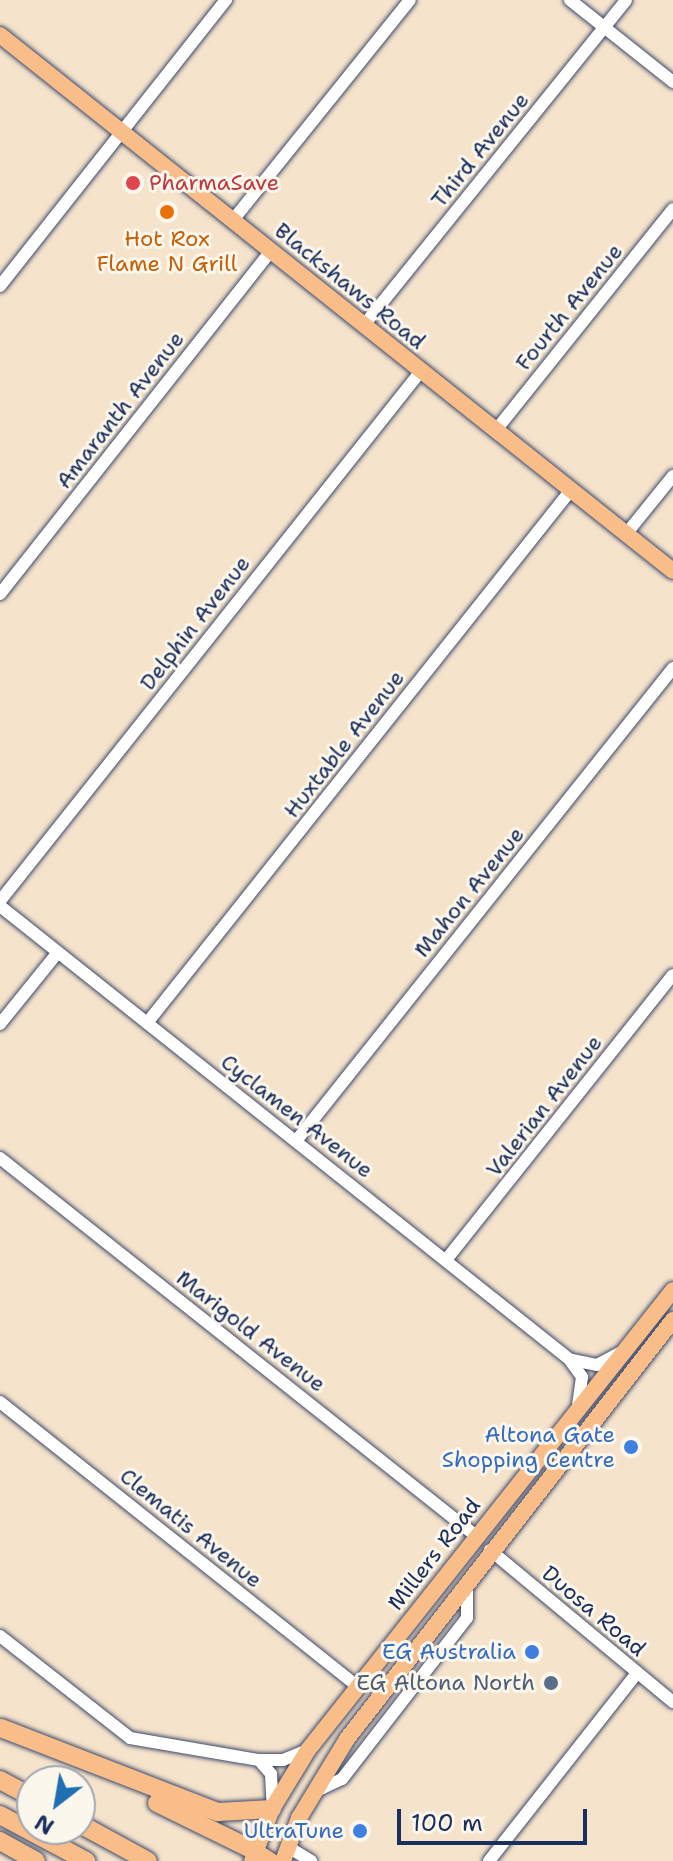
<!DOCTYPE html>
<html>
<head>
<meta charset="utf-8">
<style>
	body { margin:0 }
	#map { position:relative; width:673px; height:1861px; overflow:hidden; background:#f6e3cb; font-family:"Shantell Sans",sans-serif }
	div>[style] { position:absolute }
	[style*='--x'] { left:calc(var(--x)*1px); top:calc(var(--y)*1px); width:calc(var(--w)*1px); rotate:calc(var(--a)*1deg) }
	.roads { filter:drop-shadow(0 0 2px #3c4a6e) drop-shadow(0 0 2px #3c4a6e) }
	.minor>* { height:12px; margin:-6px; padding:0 6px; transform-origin:6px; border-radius:6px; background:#fff }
	.major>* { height:16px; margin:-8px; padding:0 8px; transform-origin:8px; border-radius:8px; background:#f8bd88 }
	.highway>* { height:18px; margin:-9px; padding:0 9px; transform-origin:9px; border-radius:9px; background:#f8bd88 }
	.dots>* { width:22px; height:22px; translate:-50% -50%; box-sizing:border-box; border:4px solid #fbf7ec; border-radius:50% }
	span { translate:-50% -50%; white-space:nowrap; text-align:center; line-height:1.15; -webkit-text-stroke:6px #fbf7ec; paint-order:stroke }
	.street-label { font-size:22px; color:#1b2f5e }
	.health-label { font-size:22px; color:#be3a42 }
	.left { translate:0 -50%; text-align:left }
	.food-label { font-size:22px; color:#c56008 }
	.shop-label { font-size:22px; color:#366cbe }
	.right { translate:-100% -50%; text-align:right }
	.service-label { font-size:22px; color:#4e5e75 }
	.north { position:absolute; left:16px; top:1765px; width:80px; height:80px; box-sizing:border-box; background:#fbf7ec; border:2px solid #a1a7b3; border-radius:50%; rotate:211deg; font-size:22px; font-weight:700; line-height:32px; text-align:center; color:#1b2f5e }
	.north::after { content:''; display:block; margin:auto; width:28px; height:36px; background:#1f6fb2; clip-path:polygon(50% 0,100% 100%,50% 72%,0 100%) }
	.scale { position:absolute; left:397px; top:1809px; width:190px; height:36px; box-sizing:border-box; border:4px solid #1b2f5e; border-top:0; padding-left:10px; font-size:24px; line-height:28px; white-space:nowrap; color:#1b2f5e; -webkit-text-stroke:6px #fbf7ec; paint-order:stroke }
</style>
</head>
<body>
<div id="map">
	<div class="roads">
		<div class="minor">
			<i style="--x:570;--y:0;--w:132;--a:38.5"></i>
			<i style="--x:233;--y:220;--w:282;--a:-51.2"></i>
			<i style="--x:0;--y:286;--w:365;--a:-51.7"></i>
			<i style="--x:364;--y:325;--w:417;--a:-51.1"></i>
			<i style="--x:496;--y:430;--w:283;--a:-51.3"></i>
			<i style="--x:626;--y:534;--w:75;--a:-51"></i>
			<i style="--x:0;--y:594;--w:437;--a:-51.7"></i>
			<i style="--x:0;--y:901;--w:677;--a:-51.54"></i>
			<i style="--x:0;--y:906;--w:727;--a:38.52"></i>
			<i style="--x:569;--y:1359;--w:22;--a:54"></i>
			<i style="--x:582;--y:1377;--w:30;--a:98"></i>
			<i style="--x:147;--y:1023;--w:681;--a:-51.5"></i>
			<i style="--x:0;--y:1024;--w:92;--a:-51.1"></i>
			<i style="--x:296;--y:1141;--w:605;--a:-51.44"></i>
			<i style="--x:0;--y:1158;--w:608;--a:38.45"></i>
			<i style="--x:446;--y:1260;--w:364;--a:-51.5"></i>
			<i style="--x:572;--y:1360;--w:25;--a:11"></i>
			<i style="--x:597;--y:1365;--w:27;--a:-28"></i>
			<i style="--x:0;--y:1402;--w:456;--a:38.5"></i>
			<i style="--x:490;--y:1550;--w:238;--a:39.7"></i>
			<i style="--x:0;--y:1636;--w:165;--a:38.1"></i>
			<i style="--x:130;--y:1738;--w:131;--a:9.7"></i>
			<i style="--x:259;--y:1760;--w:24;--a:0"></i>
			<i style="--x:283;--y:1760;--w:27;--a:-22"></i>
			<i style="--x:259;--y:1760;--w:18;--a:49"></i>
			<i style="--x:271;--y:1774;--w:34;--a:87"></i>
			<i style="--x:314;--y:1792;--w:31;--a:-25"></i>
			<i style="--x:342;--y:1779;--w:204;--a:-52.2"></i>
			<i style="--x:467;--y:1618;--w:34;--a:-90"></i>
			<i style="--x:288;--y:1847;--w:27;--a:31"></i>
			<i style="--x:489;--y:1861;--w:239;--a:-51.8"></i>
		</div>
		<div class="major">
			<i style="--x:0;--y:35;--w:860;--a:38.54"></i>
			<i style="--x:255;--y:1851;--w:19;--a:32"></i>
			<i style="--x:252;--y:1861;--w:56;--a:-69"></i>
			<i style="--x:272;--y:1809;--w:69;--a:-58.6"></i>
			<i style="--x:308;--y:1750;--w:587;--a:-51.57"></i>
			<i style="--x:283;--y:1861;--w:46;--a:-69.6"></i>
			<i style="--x:299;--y:1818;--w:92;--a:-58.7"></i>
			<i style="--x:347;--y:1739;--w:531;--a:-52.12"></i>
		</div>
		<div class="highway">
			<i style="--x:1;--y:1728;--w:233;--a:21.2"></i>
			<i style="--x:218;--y:1812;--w:54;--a:-3.2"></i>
			<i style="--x:0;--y:1780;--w:36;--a:28"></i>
			<i style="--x:157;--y:1803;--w:109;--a:26.1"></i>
			<i style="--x:0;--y:1815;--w:98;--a:28.1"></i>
			<i style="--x:80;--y:1824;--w:77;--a:28.6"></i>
			<i style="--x:0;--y:1841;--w:41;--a:29.1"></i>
		</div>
	</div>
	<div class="dots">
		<i style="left:133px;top:183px;background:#e0444e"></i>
		<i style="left:167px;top:212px;background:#e8710a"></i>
		<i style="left:631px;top:1447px;background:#3f7fe0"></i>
		<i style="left:532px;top:1652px;background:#3f7fe0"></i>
		<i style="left:551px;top:1683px;background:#5c6f8a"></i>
		<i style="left:360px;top:1831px;background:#3f7fe0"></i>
	</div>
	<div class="street-label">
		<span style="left:480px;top:150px;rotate:-51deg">Third Avenue</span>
		<span style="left:350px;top:286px;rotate:39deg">Blackshaws Road</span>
		<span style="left:569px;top:307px;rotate:-51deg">Fourth Avenue</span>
		<span style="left:120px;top:410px;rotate:-52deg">Amaranth Avenue</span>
		<span style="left:195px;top:623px;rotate:-52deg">Delphin Avenue</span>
		<span style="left:344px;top:744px;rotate:-52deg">Huxtable Avenue</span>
		<span style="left:469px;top:892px;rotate:-51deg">Mahon Avenue</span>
		<span style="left:544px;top:1106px;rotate:-52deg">Valerian Avenue</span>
		<span style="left:297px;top:1116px;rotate:38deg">Cyclamen Avenue</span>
		<span style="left:251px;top:1331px;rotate:38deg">Marigold Avenue</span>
		<span style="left:191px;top:1528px;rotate:39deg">Clematis Avenue</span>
		<span style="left:434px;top:1554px;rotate:-52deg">Millers Road</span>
		<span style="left:594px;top:1611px;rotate:40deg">Duosa Road</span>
	</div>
	<div class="health-label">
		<span class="left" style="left:149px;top:183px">PharmaSave</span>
	</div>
	<div class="food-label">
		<span style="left:167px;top:251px">Hot Rox<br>Flame N Grill</span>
	</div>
	<div class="shop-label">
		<span class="right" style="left:615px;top:1447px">Altona Gate<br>Shopping Centre</span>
		<span class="right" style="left:516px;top:1652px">EG Australia</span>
		<span class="right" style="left:344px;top:1831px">UltraTune</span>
	</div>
	<div class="service-label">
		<span class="right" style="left:535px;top:1683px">EG Altona North</span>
	</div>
	<div class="north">N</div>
	<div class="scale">100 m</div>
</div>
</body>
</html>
